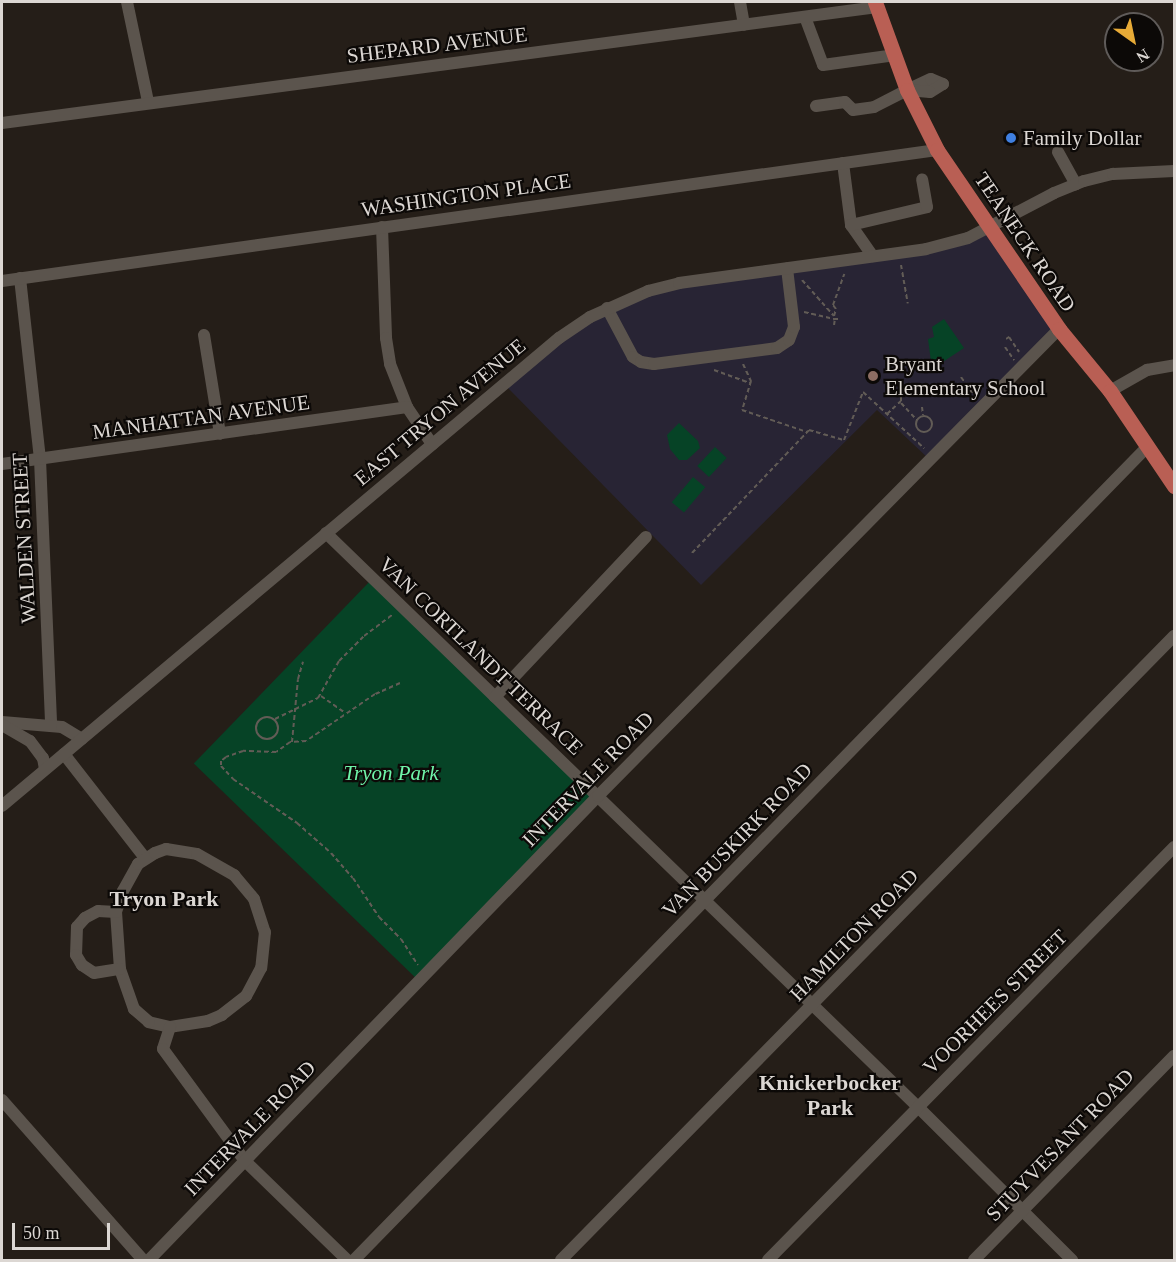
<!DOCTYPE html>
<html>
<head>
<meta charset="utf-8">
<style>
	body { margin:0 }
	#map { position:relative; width:1176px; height:1262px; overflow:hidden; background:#251e18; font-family:"Times New Roman",serif }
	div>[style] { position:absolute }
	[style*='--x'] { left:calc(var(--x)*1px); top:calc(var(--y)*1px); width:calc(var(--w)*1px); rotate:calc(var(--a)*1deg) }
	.education>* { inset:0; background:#282434 }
	.green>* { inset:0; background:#064326; transform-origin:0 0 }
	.path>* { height:2px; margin-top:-1px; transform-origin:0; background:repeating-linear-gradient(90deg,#625c56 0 4.5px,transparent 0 7.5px) }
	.path>.ring { margin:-1px; padding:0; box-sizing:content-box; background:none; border:2px solid #625c56; border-radius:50% }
	.minor>* { height:12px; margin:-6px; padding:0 6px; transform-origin:6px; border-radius:6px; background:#5b544d }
	.major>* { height:15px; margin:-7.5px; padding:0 7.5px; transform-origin:7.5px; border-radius:7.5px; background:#b95f54 }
	.dots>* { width:16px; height:16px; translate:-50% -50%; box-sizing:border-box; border:3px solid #0c0907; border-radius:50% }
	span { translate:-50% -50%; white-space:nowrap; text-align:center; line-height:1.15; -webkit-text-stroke:4.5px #0c0907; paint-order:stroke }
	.street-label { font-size:21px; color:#dcd7d3 }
	.poi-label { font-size:21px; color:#dcd7d3 }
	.left { translate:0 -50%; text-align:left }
	.park-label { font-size:21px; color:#6ff4a9; font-style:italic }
	.neighbourhood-label { font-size:22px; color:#dcd7d3; font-weight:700 }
	.frame { position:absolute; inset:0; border:3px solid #dcd7d3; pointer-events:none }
	.north { position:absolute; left:1104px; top:12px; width:60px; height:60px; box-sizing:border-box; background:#0c0907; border:2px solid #5f5b59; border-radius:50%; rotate:147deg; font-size:16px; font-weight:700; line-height:24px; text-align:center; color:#dcd7d3 }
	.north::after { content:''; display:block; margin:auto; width:21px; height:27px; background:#e8ab37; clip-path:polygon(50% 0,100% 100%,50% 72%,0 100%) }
	.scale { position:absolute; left:12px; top:1223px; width:98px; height:27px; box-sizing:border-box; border:3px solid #dcd7d3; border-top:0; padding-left:8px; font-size:18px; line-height:21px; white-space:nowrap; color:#dcd7d3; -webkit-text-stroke:4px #0c0907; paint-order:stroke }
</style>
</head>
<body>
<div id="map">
	<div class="education">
		<i style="clip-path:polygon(991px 227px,1059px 329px,930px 460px,877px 410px,701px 585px,504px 384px,559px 338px,648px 291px,926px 249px)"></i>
	</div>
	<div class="green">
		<i style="clip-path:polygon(944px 319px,964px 348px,932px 369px,928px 339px,934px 337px,932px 327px)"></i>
		<i style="clip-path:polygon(679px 423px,698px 441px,700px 448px,687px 460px,679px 460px,670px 449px,667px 435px)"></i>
		<i style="left:715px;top:447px;width:16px;height:26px;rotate:43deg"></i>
		<i style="left:693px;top:477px;width:16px;height:33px;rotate:40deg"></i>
		<i style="left:373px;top:578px;width:313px;height:258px;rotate:44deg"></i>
	</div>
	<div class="path">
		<i style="--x:901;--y:265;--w:39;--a:80"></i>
		<i style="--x:802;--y:280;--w:48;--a:48.4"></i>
		<i style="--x:804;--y:312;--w:32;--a:13"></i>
		<i style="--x:834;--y:316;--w:7;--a:-74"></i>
		<i style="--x:836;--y:309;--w:5;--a:-127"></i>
		<i style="--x:833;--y:305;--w:33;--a:-70"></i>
		<i style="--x:834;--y:325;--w:6;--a:-81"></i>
		<i style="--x:835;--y:319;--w:3;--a:0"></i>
		<i style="--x:1006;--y:339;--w:4;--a:-34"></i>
		<i style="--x:1009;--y:337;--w:18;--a:56"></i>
		<i style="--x:1005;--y:347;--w:16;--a:55"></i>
		<i style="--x:743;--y:364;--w:19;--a:65"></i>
		<i style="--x:751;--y:381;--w:30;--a:107"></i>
		<i style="--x:742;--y:410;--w:69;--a:18.7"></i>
		<i style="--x:714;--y:370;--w:38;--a:20"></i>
		<i style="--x:961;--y:377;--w:24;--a:55"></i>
		<i style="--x:901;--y:403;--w:23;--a:47"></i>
		<i style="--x:922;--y:407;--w:8;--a:83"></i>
		<i style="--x:887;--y:414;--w:19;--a:-43"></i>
		<i style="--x:901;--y:401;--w:9;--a:-90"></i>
		<i class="ring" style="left:916px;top:416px;width:14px;height:14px"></i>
		<i style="--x:692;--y:553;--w:170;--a:-46.4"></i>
		<i style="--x:809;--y:430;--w:36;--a:16"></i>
		<i style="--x:844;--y:440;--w:52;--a:-68.4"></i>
		<i style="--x:863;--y:392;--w:83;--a:42.6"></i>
		<i style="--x:400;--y:683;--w:27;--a:156"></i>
		<i style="--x:375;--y:694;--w:83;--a:145.7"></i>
		<i style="--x:306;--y:741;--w:16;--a:176"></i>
		<i style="--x:290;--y:742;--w:17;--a:144"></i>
		<i style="--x:276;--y:752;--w:33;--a:-178"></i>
		<i style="--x:243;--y:751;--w:18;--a:161"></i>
		<i style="--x:226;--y:757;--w:6;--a:141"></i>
		<i style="--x:221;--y:761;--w:5;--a:90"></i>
		<i style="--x:221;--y:766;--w:18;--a:47"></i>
		<i style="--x:233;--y:779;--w:78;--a:34.5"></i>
		<i style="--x:297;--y:823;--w:45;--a:41.4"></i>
		<i style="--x:331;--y:853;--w:33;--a:49"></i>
		<i style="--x:353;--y:878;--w:47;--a:56.3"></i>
		<i style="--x:379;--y:917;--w:31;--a:45"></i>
		<i style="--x:401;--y:939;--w:31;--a:57"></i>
		<i style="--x:321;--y:696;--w:29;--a:35"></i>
		<i class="ring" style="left:256px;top:717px;width:20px;height:20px"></i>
		<i style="--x:275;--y:719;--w:48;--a:-26"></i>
		<i style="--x:318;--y:698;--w:43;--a:-60.4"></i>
		<i style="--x:339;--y:661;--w:35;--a:-45"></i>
		<i style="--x:364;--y:636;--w:35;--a:-37"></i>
		<i style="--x:292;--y:742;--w:63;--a:-84.6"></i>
		<i style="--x:298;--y:679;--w:18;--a:-74"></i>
	</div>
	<div class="minor">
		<i style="--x:127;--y:2;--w:102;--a:78.1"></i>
		<i style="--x:740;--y:2;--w:23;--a:80"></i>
		<i style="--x:805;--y:17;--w:51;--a:69.4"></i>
		<i style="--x:823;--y:65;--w:73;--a:-7.9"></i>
		<i style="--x:816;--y:106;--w:29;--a:-8"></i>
		<i style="--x:845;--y:102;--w:11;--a:45"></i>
		<i style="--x:853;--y:110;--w:21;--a:-8"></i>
		<i style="--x:874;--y:107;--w:37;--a:-27"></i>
		<i style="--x:907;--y:90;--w:26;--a:-25"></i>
		<i style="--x:931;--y:79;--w:13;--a:23"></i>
		<i style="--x:943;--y:84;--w:15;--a:148"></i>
		<i style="--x:930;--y:92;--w:23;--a:-175"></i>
		<i style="--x:2;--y:123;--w:883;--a:-7.55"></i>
		<i style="--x:1058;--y:152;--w:37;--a:61"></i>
		<i style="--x:843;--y:163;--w:63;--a:82.6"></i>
		<i style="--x:851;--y:225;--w:38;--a:55"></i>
		<i style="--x:851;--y:225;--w:78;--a:-13.3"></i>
		<i style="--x:927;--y:207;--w:28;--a:-100"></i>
		<i style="--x:382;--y:227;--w:111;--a:87.9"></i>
		<i style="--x:386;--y:338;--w:26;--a:81"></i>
		<i style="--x:390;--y:364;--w:46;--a:68.4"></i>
		<i style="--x:407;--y:407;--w:45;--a:56"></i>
		<i style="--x:20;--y:278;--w:182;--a:83.7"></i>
		<i style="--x:40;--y:459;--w:267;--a:87.6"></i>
		<i style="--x:2;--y:281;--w:944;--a:-7.98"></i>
		<i style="--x:607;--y:308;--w:55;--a:62"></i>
		<i style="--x:633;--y:357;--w:9;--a:32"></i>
		<i style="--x:641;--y:362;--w:13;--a:9"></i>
		<i style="--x:654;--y:364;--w:124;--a:-7.4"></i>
		<i style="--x:777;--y:348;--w:14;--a:-34"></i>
		<i style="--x:789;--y:340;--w:14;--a:-69"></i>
		<i style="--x:794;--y:327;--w:59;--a:-96.8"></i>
		<i style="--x:204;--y:335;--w:100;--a:80.8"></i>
		<i style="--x:1110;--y:391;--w:43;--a:-29.6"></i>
		<i style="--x:1147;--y:370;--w:27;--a:-10"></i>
		<i style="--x:2;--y:464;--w:409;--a:-8"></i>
		<i style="--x:326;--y:533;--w:826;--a:44.12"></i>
		<i style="--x:919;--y:1108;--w:216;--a:44.8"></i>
		<i style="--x:495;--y:697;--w:220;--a:-46.7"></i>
		<i style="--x:2;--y:722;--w:60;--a:4.8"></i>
		<i style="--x:62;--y:727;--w:23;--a:31"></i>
		<i style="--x:2;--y:725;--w:32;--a:30"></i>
		<i style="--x:30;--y:741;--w:21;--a:53"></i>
		<i style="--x:43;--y:758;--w:11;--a:80"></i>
		<i style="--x:64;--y:754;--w:132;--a:52.1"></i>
		<i style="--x:2;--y:806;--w:728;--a:-40.04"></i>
		<i style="--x:559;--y:338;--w:37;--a:-34"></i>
		<i style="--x:590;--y:317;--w:64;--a:-24.1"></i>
		<i style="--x:648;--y:291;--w:32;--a:-14"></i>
		<i style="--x:679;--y:283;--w:249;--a:-7.8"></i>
		<i style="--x:926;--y:249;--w:43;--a:-14.7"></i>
		<i style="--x:968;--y:238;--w:97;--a:-27.6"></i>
		<i style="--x:1054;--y:193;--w:32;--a:-22"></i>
		<i style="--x:1084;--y:181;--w:30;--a:-14"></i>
		<i style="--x:1113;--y:174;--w:61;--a:-2.8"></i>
		<i style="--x:166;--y:849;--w:31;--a:9"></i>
		<i style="--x:197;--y:854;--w:43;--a:29.6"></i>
		<i style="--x:234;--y:875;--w:31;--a:50"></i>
		<i style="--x:254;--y:899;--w:35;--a:72"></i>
		<i style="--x:265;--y:932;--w:36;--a:96"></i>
		<i style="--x:261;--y:968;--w:32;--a:118"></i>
		<i style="--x:246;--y:996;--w:31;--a:142"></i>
		<i style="--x:222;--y:1015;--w:15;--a:157"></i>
		<i style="--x:208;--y:1021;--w:38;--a:171"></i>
		<i style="--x:170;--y:1027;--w:22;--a:-167"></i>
		<i style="--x:149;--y:1022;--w:20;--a:-139"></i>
		<i style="--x:134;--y:1009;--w:42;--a:-109.3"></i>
		<i style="--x:120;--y:969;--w:57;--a:-94"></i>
		<i style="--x:116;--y:912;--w:22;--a:-72"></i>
		<i style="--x:123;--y:891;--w:31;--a:-61"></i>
		<i style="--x:138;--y:864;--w:20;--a:-33"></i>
		<i style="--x:155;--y:853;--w:12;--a:-20"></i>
		<i style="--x:116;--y:912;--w:18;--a:-177"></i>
		<i style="--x:98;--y:911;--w:15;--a:152"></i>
		<i style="--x:85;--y:918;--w:12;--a:132"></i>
		<i style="--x:77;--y:927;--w:28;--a:92"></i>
		<i style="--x:76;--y:955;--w:12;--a:59"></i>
		<i style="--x:82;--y:965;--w:14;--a:34"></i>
		<i style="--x:94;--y:973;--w:26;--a:-9"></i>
		<i style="--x:170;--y:1027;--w:23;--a:108"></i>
		<i style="--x:163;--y:1049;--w:139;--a:53.8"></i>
		<i style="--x:245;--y:1161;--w:142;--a:44.1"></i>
		<i style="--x:2;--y:1100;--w:213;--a:48.6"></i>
		<i style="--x:149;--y:1260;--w:646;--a:-45.94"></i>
		<i style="--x:598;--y:796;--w:656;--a:-45.37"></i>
		<i style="--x:354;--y:1260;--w:1137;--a:-45.71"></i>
		<i style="--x:561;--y:1260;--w:875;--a:-45.51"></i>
		<i style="--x:768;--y:1260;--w:579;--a:-45.49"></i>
		<i style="--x:974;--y:1260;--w:286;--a:-45.6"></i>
	</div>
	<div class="major">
		<i style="--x:875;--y:2;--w:94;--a:70"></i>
		<i style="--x:907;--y:90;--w:67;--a:63.4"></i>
		<i style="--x:937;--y:150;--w:217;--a:55.7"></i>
		<i style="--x:1059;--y:329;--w:80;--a:50.6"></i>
		<i style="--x:1110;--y:391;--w:115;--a:56"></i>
	</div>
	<div class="dots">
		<i style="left:1011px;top:138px;background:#3f7fe0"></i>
		<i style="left:873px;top:376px;background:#8d6e63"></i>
	</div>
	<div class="street-label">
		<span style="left:437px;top:45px;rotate:-7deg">SHEPARD AVENUE</span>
		<span style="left:466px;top:195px;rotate:-8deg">WASHINGTON PLACE</span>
		<span style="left:1025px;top:242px;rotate:56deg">TEANECK ROAD</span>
		<span style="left:440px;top:412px;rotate:-40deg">EAST TRYON AVENUE</span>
		<span style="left:201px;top:417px;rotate:-8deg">MANHATTAN AVENUE</span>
		<span style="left:24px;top:538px;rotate:-93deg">WALDEN STREET</span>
		<span style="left:481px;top:656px;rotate:44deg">VAN CORTLANDT TERRACE</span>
		<span style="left:588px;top:779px;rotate:-46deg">INTERVALE ROAD</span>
		<span style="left:737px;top:840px;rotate:-46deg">VAN BUSKIRK ROAD</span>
		<span style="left:854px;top:935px;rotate:-46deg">HAMILTON ROAD</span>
		<span style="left:995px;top:1002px;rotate:-45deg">VOORHEES STREET</span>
		<span style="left:250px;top:1128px;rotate:-46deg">INTERVALE ROAD</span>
		<span style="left:1060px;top:1145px;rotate:-46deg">STUYVESANT ROAD</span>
	</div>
	<div class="poi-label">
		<span class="left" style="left:1023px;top:138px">Family Dollar</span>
		<span class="left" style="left:885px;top:376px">Bryant<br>Elementary School</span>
	</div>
	<div class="park-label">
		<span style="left:391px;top:773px">Tryon Park</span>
	</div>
	<div class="neighbourhood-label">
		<span style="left:164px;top:899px">Tryon Park</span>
		<span style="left:830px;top:1095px">Knickerbocker<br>Park</span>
	</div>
	<div class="frame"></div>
	<div class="north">N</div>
	<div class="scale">50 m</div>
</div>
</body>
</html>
